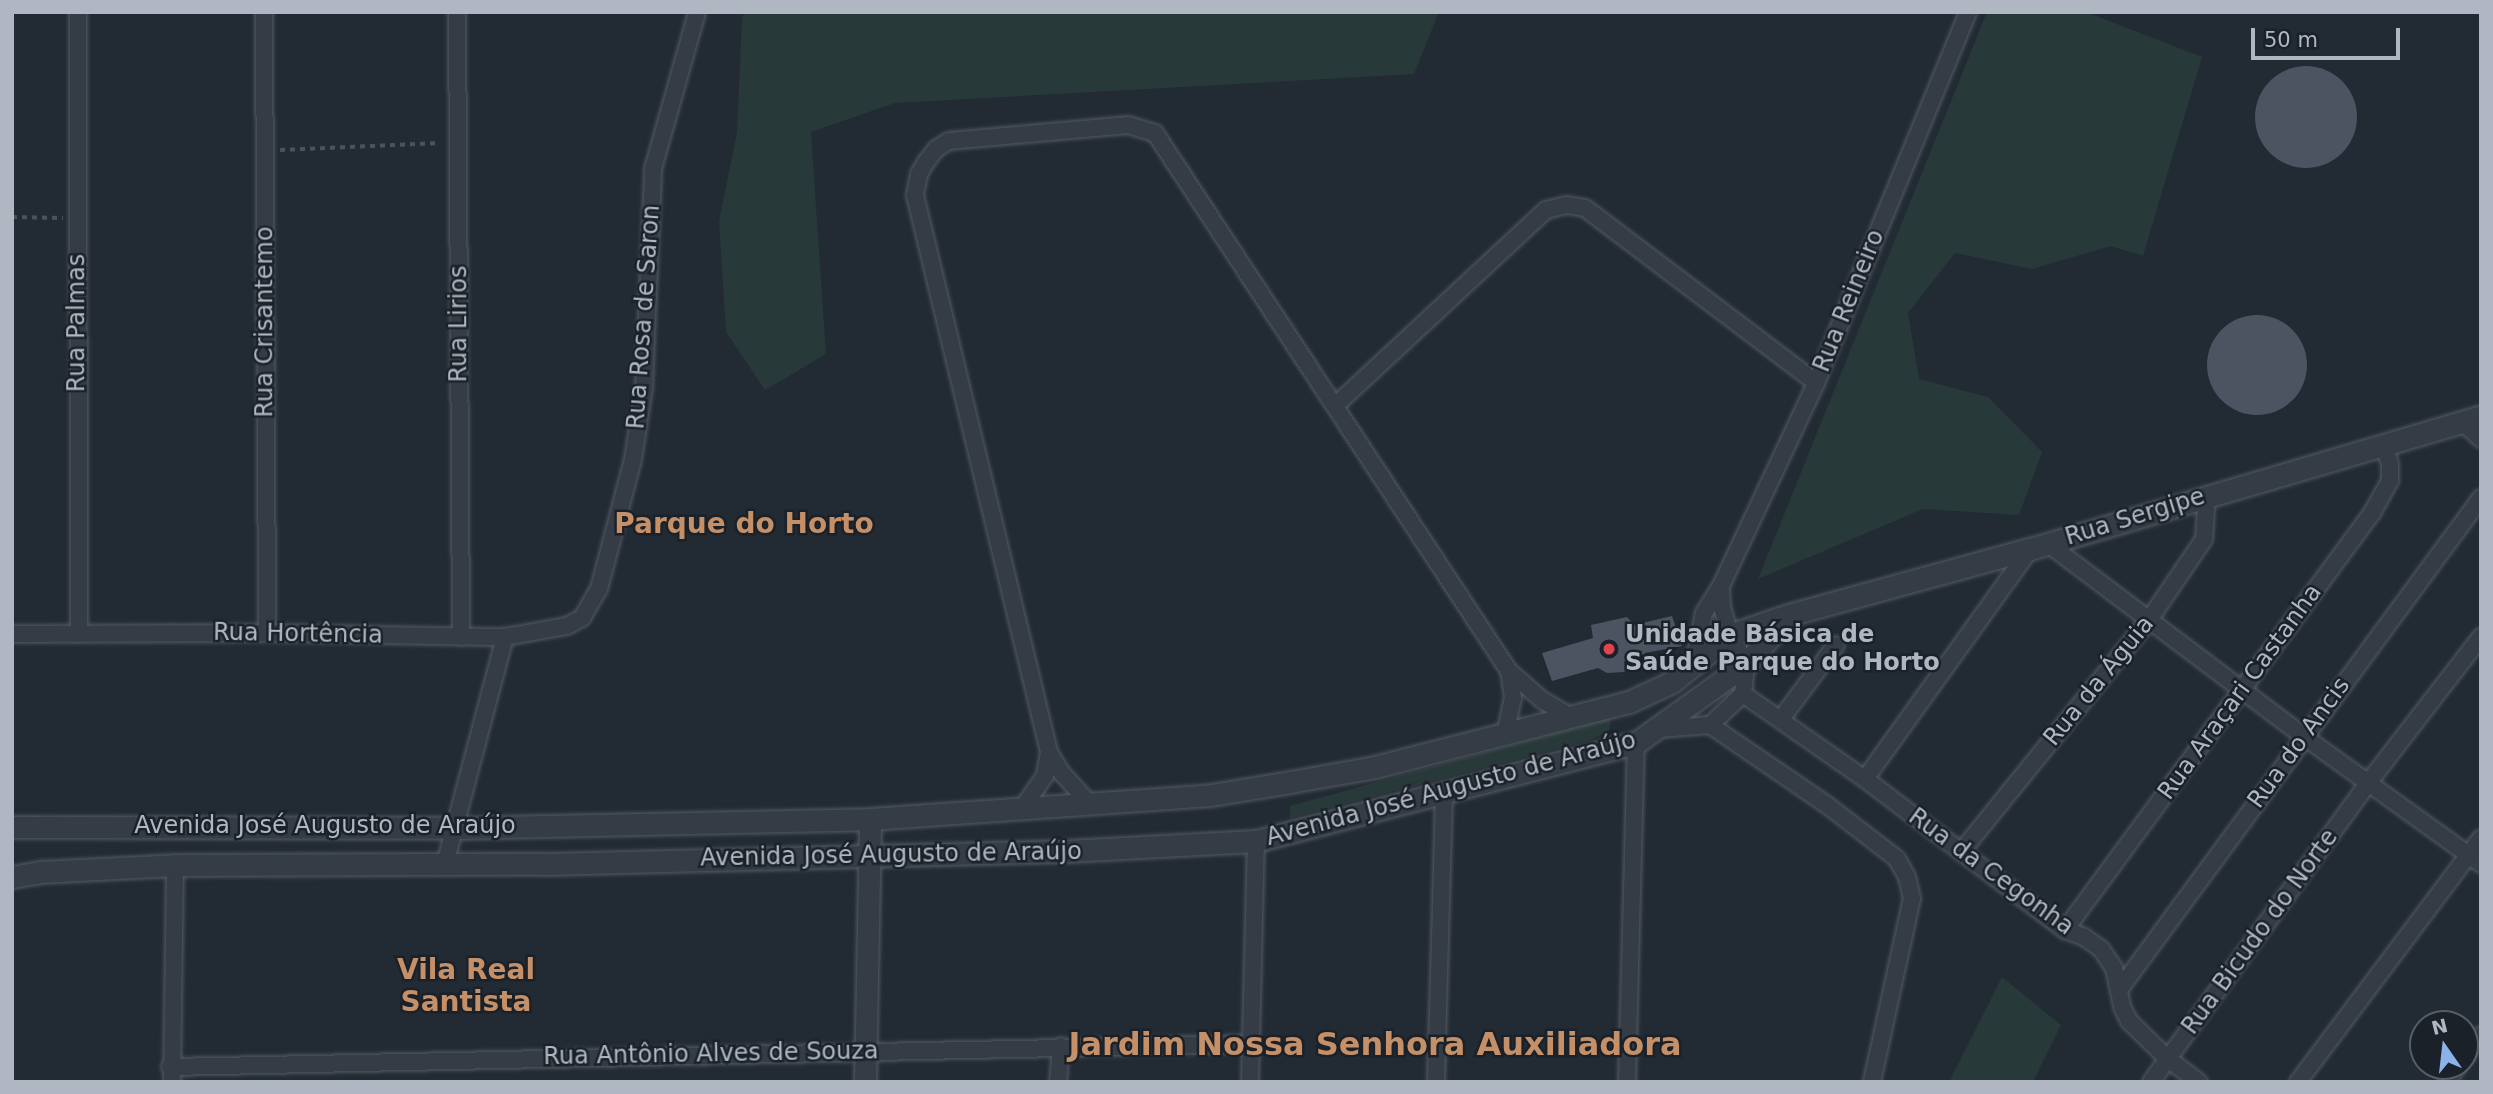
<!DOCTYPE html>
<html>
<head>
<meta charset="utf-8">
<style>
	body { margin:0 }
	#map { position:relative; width:2493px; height:1094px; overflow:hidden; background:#222a34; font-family:"DejaVu Sans",sans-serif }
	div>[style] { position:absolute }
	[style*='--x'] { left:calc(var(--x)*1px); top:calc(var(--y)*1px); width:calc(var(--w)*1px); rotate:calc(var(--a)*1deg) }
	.green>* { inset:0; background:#283939 }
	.building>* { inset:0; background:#4b5460 }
	.round { border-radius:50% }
	.path>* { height:3.5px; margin-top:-1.75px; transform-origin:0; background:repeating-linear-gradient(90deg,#465557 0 5px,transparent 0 10px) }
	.roads { filter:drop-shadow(0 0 2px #535a63) drop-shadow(0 0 2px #535a63) }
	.minor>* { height:16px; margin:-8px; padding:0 8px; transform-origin:8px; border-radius:8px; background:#363c45 }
	.tertiary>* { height:21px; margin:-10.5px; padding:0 10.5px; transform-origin:10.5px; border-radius:10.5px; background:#363c45 }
	.dots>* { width:19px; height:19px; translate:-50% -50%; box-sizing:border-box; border:4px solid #1b2129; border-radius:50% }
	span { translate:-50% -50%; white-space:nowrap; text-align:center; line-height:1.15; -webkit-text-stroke:5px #1b2129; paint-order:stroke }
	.street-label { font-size:24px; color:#b0b7c2 }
	.poi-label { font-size:24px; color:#b0b7c2; font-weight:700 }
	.left { translate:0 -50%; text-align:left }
	.quarter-label { font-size:28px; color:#c59068; font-weight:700 }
	.district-label { font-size:32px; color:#c59068; font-weight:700 }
	.frame { position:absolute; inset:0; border:14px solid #b0b7c2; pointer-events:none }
	.north { position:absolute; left:2409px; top:1010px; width:70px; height:70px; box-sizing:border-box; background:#1b2129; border:2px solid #575d66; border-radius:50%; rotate:346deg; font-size:19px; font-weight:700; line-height:28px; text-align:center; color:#b0b7c2 }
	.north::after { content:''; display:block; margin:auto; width:24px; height:32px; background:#8db1e9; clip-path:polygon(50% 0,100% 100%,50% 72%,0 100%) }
	.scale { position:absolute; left:2251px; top:28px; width:149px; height:32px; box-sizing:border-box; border:4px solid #b0b7c2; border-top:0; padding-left:9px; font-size:21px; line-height:24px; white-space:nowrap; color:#b0b7c2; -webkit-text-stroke:5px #1b2129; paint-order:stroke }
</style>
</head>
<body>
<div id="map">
	<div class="green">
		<i style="clip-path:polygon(745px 12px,1439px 12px,1414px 74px,895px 103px,811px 132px,826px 354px,765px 390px,726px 332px,719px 221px,737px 132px,742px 18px)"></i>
		<i style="clip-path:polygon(1987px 12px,2086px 12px,2202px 57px,2143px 256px,2111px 246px,2032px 269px,1955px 253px,1908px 313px,1919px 379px,1988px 397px,2042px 452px,2019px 515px,1923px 509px,1758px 579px)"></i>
		<i style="clip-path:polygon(1612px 717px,1609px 731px,1590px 740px,1290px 818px,1290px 806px)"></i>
		<i style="clip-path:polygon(2002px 977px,2061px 1025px,2033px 1082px,1949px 1082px)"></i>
	</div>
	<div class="building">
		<i class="round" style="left:2255px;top:66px;width:102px;height:102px"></i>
		<i class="round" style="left:2207px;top:315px;width:100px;height:100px"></i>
		<i style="clip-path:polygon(1672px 616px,1682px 646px,1645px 653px,1624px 672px,1607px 673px,1598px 668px,1552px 681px,1542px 653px,1593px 638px,1591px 625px,1627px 617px,1634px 625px)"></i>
	</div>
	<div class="path">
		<i style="--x:280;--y:150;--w:160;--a:-2.5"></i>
		<i style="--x:12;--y:217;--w:51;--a:1.1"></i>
	</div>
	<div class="roads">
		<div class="minor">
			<i style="--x:78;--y:12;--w:622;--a:89.91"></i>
			<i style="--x:264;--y:12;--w:621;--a:89.72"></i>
			<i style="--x:457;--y:12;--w:625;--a:89.63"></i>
			<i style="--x:1336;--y:405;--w:287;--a:-42.9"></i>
			<i style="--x:1546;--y:210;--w:21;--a:-14"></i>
			<i style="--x:1566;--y:205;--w:19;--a:9"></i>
			<i style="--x:1585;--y:208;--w:290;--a:37.1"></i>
			<i style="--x:2462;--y:422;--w:25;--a:42"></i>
			<i style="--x:2047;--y:543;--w:321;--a:37"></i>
			<i style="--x:2303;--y:736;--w:219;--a:35.7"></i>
			<i style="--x:12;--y:634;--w:255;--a:-0.2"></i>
			<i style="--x:267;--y:633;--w:238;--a:1"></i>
			<i style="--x:505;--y:637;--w:63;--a:-10.1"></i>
			<i style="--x:567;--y:626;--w:17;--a:-28"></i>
			<i style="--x:582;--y:618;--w:34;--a:-60"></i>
			<i style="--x:599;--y:589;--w:134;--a:-75.3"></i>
			<i style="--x:633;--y:459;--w:72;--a:-81.2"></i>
			<i style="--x:644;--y:388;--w:219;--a:-87.6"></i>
			<i style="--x:653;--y:169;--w:163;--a:-74.3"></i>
			<i style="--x:1693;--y:668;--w:56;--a:-78.7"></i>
			<i style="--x:1704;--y:613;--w:32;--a:-58"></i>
			<i style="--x:1721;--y:586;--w:224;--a:-64.9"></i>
			<i style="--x:1816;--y:383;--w:401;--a:-67.7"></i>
			<i style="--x:1743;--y:694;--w:149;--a:34.9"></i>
			<i style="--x:1865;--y:779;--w:251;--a:37.1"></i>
			<i style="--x:2065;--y:930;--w:20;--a:20"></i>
			<i style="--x:2084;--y:937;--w:21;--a:35"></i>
			<i style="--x:2101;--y:949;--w:23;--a:56"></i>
			<i style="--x:2114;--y:968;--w:40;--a:78"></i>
			<i style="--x:2122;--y:1007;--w:16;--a:63"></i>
			<i style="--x:2129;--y:1021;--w:54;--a:44.3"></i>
			<i style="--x:2168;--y:1059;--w:39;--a:37"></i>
			<i style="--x:1781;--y:719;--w:92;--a:-53.4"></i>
			<i style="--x:1710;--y:725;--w:142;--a:34.4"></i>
			<i style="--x:1827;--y:805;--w:88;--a:37.6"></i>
			<i style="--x:1897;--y:859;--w:21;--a:61"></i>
			<i style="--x:1907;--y:877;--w:22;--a:77"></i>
			<i style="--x:1912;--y:898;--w:188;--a:102.3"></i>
			<i style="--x:1659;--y:729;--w:51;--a:-4.5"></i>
			<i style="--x:1710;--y:725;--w:45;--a:-43.2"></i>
			<i style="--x:1743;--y:694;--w:30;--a:-84"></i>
			<i style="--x:1746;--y:664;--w:33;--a:-119"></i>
			<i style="--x:1730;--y:635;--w:29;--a:-106"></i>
			<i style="--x:1722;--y:607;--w:21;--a:-93"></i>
			<i style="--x:1505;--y:735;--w:38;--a:-78"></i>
			<i style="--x:1513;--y:698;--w:27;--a:-98"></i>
			<i style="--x:1865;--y:779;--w:283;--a:-54.3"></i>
			<i style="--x:1088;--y:802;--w:40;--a:-132"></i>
			<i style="--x:1061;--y:772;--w:23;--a:-121"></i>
			<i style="--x:1049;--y:752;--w:573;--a:-103.53"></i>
			<i style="--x:915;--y:195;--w:21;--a:-79"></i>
			<i style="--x:919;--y:174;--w:14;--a:-60"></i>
			<i style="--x:926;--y:162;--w:16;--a:-52"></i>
			<i style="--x:936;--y:149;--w:15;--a:-32"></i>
			<i style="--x:949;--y:141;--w:180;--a:-5.1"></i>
			<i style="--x:1128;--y:125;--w:28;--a:17"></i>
			<i style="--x:1155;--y:133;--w:644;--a:56.66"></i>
			<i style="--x:1509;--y:671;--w:44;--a:41.3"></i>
			<i style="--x:1542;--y:700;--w:34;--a:30"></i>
			<i style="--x:1023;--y:807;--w:39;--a:-55"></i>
			<i style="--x:1045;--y:775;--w:23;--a:-80"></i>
			<i style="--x:1961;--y:852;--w:299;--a:-51"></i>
			<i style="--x:2149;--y:620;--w:98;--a:-55.8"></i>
			<i style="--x:2204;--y:539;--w:44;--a:-86.1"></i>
			<i style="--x:445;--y:864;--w:235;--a:-75.2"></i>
			<i style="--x:2065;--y:930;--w:518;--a:-53.64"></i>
			<i style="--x:2372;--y:513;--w:38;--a:-61"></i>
			<i style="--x:2390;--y:480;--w:16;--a:-90"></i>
			<i style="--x:2390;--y:464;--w:20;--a:-108"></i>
			<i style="--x:2119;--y:990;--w:611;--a:-53.66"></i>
			<i style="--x:2465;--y:1057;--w:27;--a:-54"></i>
			<i style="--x:170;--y:1067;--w:1081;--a:-1.22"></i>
			<i style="--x:172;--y:1082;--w:217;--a:-89.2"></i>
			<i style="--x:1058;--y:1082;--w:36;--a:-85"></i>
			<i style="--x:1250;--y:1082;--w:241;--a:-88.6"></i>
			<i style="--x:1436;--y:1082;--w:288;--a:-88.4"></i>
			<i style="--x:1627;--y:1082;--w:339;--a:-88.5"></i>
			<i style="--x:2151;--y:1082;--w:369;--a:-54"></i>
			<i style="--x:2368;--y:783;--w:185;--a:-52.3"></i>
			<i style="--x:2298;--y:1082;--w:305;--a:-53.1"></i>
			<i style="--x:2447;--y:1082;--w:19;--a:-55"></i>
		</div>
		<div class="tertiary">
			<i style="--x:12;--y:827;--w:444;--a:0.1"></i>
			<i style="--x:456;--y:828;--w:414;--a:-1.2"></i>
			<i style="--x:870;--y:819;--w:342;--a:-4"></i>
			<i style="--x:1211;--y:795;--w:80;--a:-9.3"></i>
			<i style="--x:1290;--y:782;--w:86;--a:-10"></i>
			<i style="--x:1375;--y:767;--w:262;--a:-14.4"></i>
			<i style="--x:1629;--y:702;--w:47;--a:-24.9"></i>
			<i style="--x:1672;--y:682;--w:75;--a:-39"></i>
			<i style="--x:1730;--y:635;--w:61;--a:-19"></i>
			<i style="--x:1788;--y:615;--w:251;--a:-15.3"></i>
			<i style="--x:2030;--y:549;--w:470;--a:-16.4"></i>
			<i style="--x:12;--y:877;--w:27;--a:-10"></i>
			<i style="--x:39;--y:872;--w:136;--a:-2.9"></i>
			<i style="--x:175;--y:865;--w:371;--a:-0.2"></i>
			<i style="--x:546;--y:864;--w:521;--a:-1.43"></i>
			<i style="--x:1067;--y:851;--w:189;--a:-3"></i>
			<i style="--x:1256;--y:841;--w:392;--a:-14.5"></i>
			<i style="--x:1636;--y:743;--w:135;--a:-35.7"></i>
			<i style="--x:1746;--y:664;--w:62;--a:-48.9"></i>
			<i style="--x:865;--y:1082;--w:263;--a:-88.9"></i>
		</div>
	</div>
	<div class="dots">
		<i style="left:1609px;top:649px;background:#e0444e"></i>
	</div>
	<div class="street-label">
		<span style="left:1849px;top:301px;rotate:-68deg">Rua Reineiro</span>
		<span style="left:644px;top:317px;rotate:-86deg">Rua Rosa de Saron</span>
		<span style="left:265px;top:322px;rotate:-90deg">Rua Crisantemo</span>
		<span style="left:77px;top:323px;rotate:-90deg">Rua Palmas</span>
		<span style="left:459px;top:324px;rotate:-90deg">Rua Lirios</span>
		<span style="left:2135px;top:517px;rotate:-17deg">Rua Sergipe</span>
		<span style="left:298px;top:634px;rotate:1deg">Rua Hortência</span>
		<span style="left:2099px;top:681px;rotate:-51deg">Rua da Águia</span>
		<span style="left:2240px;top:692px;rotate:-54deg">Rua Araçari Castanha</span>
		<span style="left:2299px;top:743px;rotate:-54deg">Rua do Ancis</span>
		<span style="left:1451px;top:789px;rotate:-15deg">Avenida José Augusto de Araújo</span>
		<span style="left:325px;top:826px">Avenida José Augusto de Araújo</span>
		<span style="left:891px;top:855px;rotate:-1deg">Avenida José Augusto de Araújo</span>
		<span style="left:1991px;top:872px;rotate:36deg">Rua da Cegonha</span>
		<span style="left:2260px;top:932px;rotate:-54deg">Rua Bicudo do Norte</span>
		<span style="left:711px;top:1054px;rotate:-1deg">Rua Antônio Alves de Souza</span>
	</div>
	<div class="poi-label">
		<span class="left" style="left:1625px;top:649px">Unidade Básica de<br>Saúde Parque do Horto</span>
	</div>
	<div class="quarter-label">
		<span style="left:744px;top:524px">Parque do Horto</span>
		<span style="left:466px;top:986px">Vila Real<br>Santista</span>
	</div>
	<div class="district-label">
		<span style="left:1375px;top:1044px">Jardim Nossa Senhora Auxiliadora</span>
	</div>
	<div class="frame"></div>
	<div class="north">N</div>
	<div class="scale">50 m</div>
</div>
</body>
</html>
